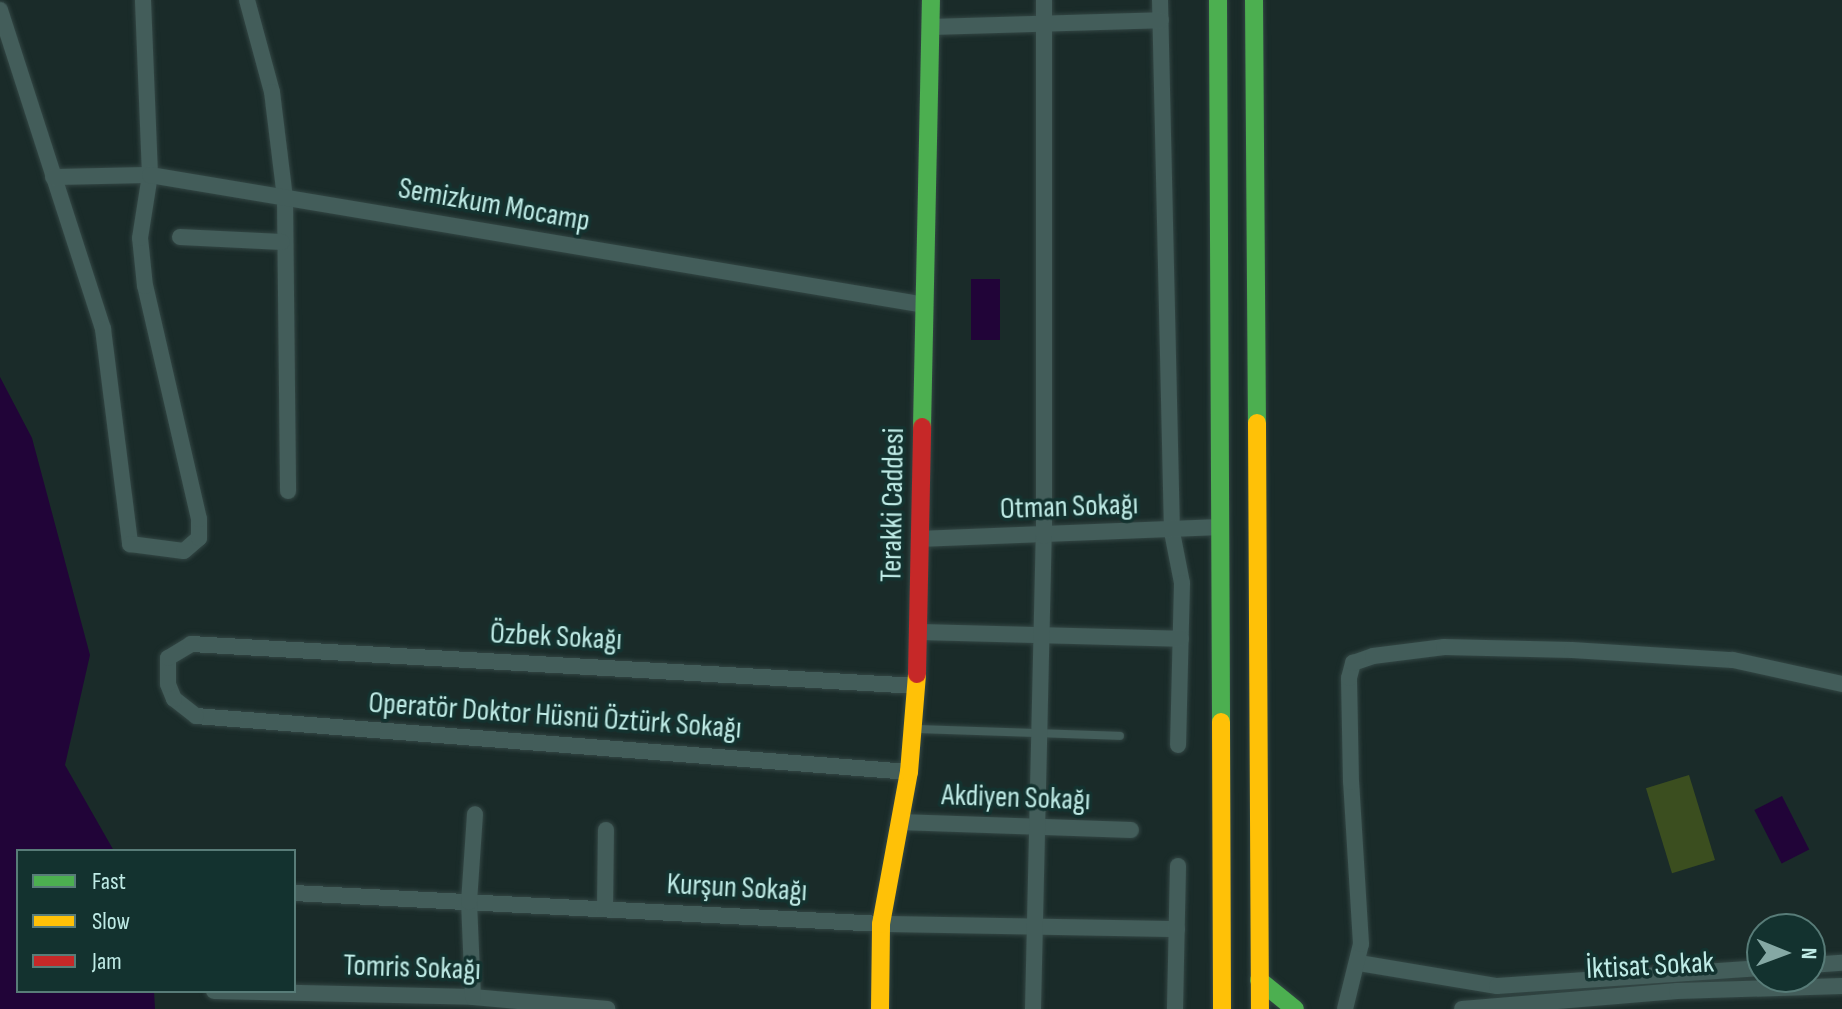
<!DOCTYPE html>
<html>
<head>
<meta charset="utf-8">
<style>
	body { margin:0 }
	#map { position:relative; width:1842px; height:1009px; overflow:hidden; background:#1a2b29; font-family:"Sofia Sans Condensed",sans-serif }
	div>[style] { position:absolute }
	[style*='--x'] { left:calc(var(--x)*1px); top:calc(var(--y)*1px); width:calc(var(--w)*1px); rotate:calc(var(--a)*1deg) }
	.green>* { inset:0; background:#3b4e1f; transform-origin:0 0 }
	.water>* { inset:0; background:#210438; transform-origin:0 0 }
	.roads { filter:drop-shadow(0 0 2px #334644) drop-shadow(0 0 2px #334644) }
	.lane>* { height:8px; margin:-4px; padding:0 4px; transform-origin:4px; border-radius:4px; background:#435d5a }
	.street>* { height:16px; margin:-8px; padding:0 8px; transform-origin:8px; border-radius:8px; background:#435d5a }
	.fast>* { height:18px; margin:-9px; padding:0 9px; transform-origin:9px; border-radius:9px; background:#4caf50 }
	.slow>* { height:18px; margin:-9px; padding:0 9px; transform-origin:9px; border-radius:9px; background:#ffc107 }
	.jam>* { height:18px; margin:-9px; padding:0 9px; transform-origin:9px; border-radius:9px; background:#c62828 }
	span { translate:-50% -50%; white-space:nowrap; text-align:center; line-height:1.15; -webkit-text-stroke:7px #13322f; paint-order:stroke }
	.street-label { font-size:30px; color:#bfebe6 }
	.legend { position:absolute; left:16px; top:849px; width:280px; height:144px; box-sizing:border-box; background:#13322f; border:2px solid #587c78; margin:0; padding:10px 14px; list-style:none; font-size:24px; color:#bfebe6 }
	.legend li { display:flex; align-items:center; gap:16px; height:40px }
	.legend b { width:40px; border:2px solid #587c78 }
	.north { position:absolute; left:1746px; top:913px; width:80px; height:80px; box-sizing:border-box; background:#13322f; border:2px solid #587c78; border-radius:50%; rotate:91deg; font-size:22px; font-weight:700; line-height:32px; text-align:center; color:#bfebe6 }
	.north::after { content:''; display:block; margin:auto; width:28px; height:36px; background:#85a8a4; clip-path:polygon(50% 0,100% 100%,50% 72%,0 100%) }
</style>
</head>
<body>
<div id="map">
	<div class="green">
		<i style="left:1689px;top:775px;width:89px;height:45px;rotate:73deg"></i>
	</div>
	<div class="water">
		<i style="left:971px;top:279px;width:29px;height:61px"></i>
		<i style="clip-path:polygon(0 377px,32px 438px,90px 655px,65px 765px,114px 851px,18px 851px,18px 991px,154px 991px,155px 1009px,0 1009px)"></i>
		<i style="left:1782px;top:796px;width:60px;height:31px;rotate:63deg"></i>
	</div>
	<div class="roads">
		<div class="lane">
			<i style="--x:914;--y:729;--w:206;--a:1.9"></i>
		</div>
		<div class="street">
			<i style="--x:247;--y:0;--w:95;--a:74.8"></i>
			<i style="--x:272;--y:92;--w:107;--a:83"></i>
			<i style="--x:285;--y:198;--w:293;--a:89.4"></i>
			<i style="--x:1160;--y:0;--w:532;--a:88.71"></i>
			<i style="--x:1172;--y:532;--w:52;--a:78.9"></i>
			<i style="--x:1182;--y:583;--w:162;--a:91.4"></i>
			<i style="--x:0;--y:10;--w:335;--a:72.1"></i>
			<i style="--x:103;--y:329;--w:217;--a:82.8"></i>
			<i style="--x:130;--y:544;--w:54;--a:7.4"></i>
			<i style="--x:184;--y:551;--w:20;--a:-41"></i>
			<i style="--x:199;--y:538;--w:19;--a:-90"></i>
			<i style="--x:199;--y:519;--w:239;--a:-103"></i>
			<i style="--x:145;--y:286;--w:48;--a:-95.9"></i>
			<i style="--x:140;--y:238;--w:64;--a:-81"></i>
			<i style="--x:150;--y:175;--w:175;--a:-92.3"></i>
			<i style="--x:930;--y:27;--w:231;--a:-1.7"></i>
			<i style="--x:53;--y:177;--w:97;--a:-1.2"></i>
			<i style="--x:150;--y:175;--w:786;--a:9.52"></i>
			<i style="--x:180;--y:237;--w:102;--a:2.8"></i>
			<i style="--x:920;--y:539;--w:299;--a:-2.3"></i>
			<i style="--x:918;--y:632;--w:263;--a:1.5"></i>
			<i style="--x:909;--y:772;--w:715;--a:-175.51"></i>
			<i style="--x:196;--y:716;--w:28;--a:-142"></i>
			<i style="--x:174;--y:699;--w:16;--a:-112"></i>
			<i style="--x:168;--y:684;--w:26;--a:-90"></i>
			<i style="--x:168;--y:658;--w:27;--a:-31"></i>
			<i style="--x:191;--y:644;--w:727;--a:3.31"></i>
			<i style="--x:900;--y:822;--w:231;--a:2"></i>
			<i style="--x:294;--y:893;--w:588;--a:3.02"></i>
			<i style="--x:881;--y:924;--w:296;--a:1"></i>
			<i style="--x:605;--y:909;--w:79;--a:-89.3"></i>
			<i style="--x:1359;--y:963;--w:140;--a:9.5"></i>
			<i style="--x:1497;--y:986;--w:266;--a:-3.9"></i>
			<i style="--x:1810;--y:965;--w:32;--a:-4"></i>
			<i style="--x:214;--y:991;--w:259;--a:1.3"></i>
			<i style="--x:473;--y:997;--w:135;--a:5.1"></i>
			<i style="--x:473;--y:997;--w:95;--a:-92.4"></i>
			<i style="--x:469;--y:902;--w:88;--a:-86.1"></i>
			<i style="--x:1033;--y:1009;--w:473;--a:-88.7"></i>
			<i style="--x:1044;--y:536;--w:536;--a:-90"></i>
			<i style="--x:1175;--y:1009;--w:143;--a:-88.8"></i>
			<i style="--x:1345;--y:1009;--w:67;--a:-76.2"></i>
			<i style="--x:1361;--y:944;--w:162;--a:-93.5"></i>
			<i style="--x:1351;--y:782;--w:104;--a:-91.1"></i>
			<i style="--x:1349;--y:678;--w:16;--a:-75"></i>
			<i style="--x:1353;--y:663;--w:21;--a:-19"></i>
			<i style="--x:1373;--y:656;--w:72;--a:-7.2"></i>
			<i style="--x:1444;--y:647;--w:128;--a:1.3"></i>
			<i style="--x:1572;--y:650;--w:161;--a:3.6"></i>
			<i style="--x:1733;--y:660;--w:112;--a:12.4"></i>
			<i style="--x:1462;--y:1009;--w:216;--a:-4.8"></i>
			<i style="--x:1677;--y:991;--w:165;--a:-1.7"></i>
		</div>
		<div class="fast">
			<i style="--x:1218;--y:0;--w:722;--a:89.76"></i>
			<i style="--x:1254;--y:0;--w:423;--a:89.6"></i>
			<i style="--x:922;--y:427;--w:427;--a:-88.8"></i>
			<i style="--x:1259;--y:980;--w:46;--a:38.9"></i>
		</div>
		<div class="slow">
			<i style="--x:1257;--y:423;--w:586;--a:89.71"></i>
			<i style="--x:1221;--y:722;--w:287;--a:89.8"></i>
			<i style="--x:880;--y:1009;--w:85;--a:-89.3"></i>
			<i style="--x:881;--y:924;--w:155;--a:-79.6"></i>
			<i style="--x:909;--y:772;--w:98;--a:-85.3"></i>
		</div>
		<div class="jam">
			<i style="--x:917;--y:674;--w:247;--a:-88.8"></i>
		</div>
	</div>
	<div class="street-label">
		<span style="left:494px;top:205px;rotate:10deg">Semizkum Mocamp</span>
		<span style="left:893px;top:505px;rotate:-89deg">Terakki Caddesi</span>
		<span style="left:1069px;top:507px;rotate:-2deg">Otman Sokağı</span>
		<span style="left:556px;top:637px;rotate:3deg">Özbek Sokağı</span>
		<span style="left:555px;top:716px;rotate:4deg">Operatör Doktor Hüsnü Öztürk Sokağı</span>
		<span style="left:1016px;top:798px;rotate:2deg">Akdiyen Sokağı</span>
		<span style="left:737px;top:888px;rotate:3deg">Kurşun Sokağı</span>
		<span style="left:1650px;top:966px;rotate:-3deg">İktisat Sokak</span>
		<span style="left:412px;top:968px;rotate:2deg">Tomris Sokağı</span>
	</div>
	<ul class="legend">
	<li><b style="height:10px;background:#4caf50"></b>Fast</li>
	<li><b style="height:10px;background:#ffc107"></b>Slow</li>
	<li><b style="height:10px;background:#c62828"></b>Jam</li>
	</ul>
	<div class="north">N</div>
</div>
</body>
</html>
